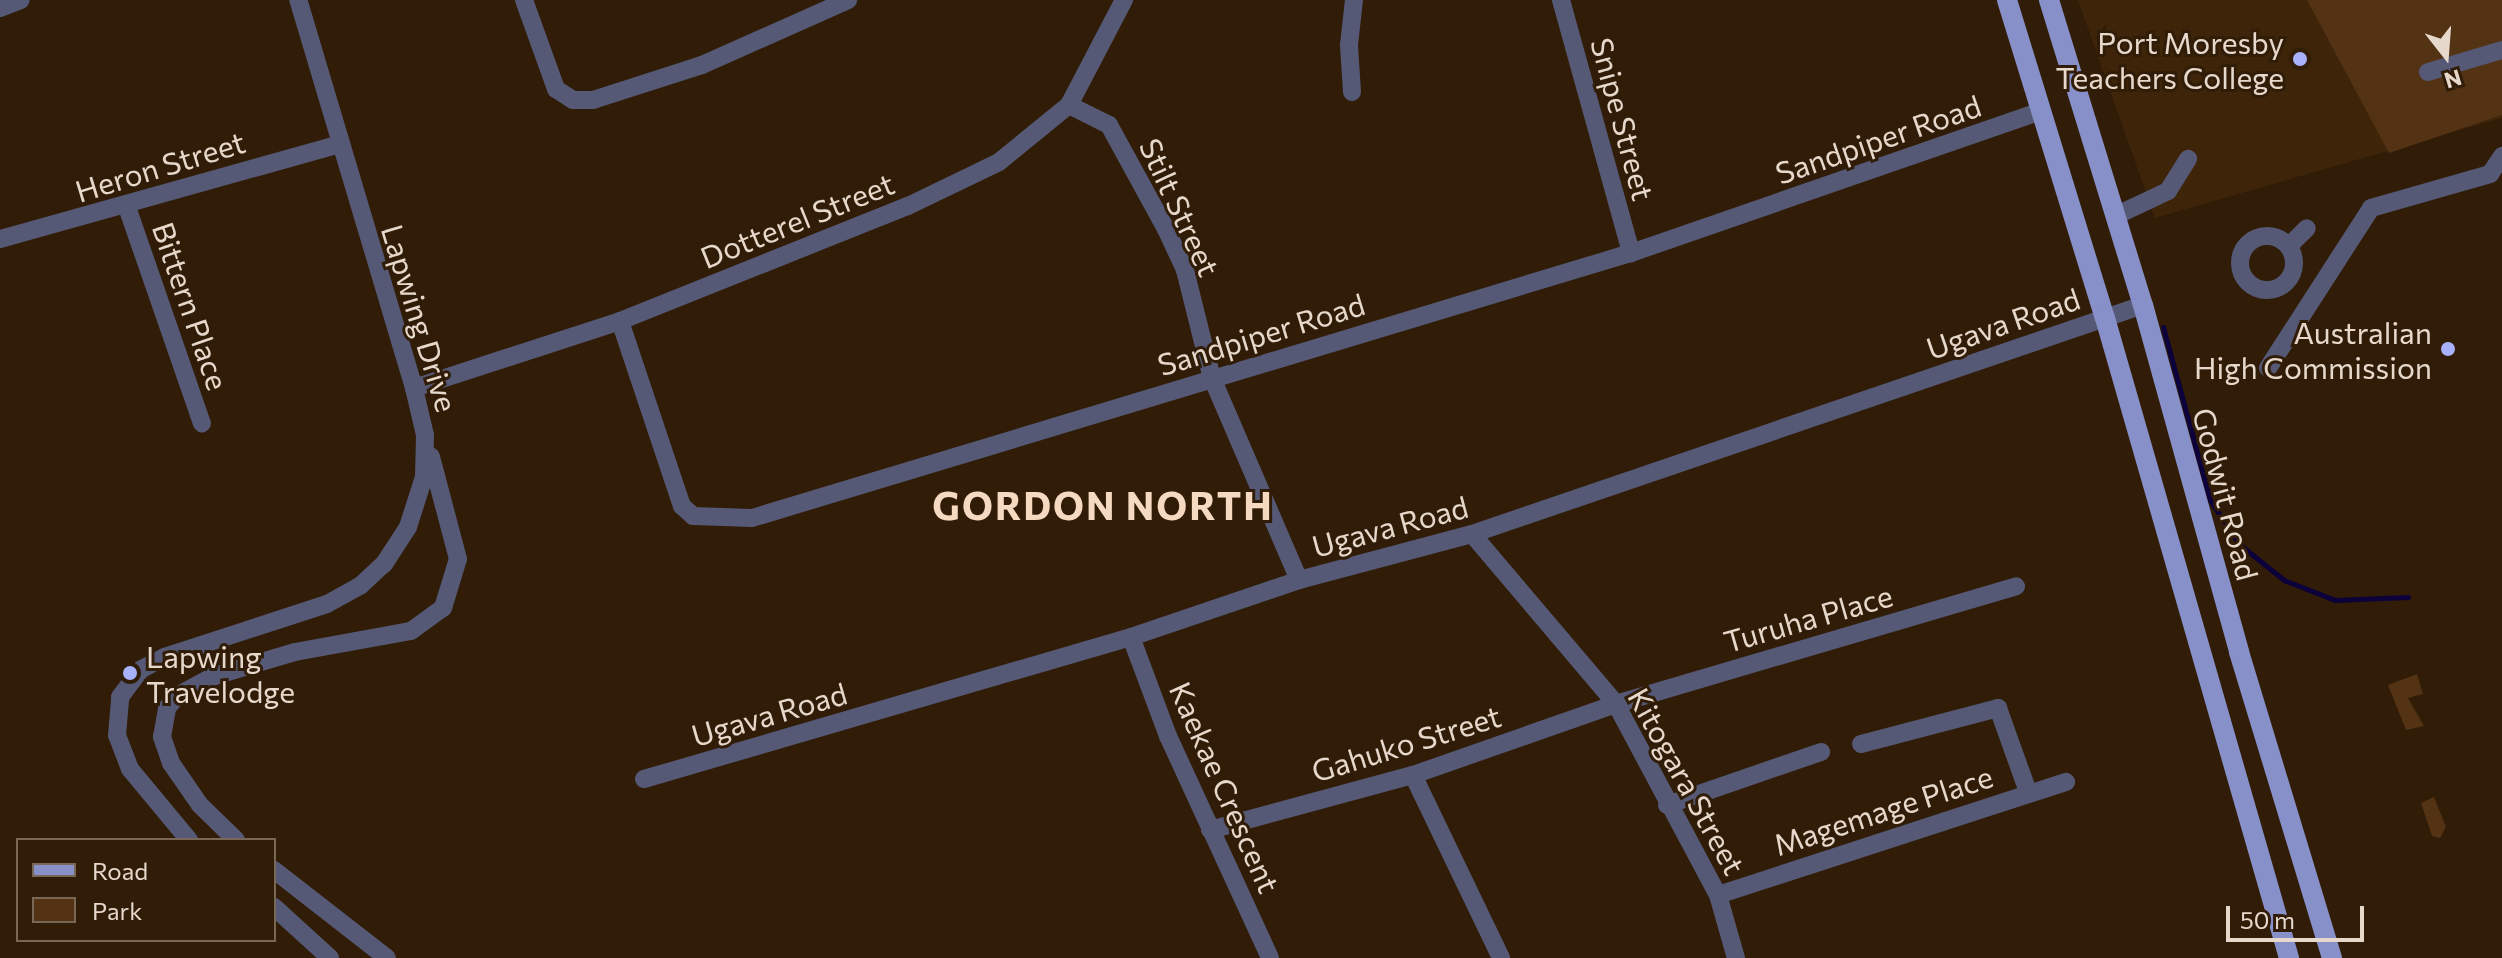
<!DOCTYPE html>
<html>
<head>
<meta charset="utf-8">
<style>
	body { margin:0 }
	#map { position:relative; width:2502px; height:958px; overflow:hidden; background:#301c07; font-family:Commissioner,sans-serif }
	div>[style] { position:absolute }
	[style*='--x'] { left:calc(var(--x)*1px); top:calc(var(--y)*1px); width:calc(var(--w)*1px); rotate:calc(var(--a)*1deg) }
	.built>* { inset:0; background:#3e2409 }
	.green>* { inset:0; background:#533314 }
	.stream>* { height:5px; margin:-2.5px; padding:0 2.5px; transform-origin:2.5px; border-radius:2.5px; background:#0c013b }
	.minor>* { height:18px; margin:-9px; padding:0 9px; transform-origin:9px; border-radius:9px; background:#555975 }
	.minor>.ring { margin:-9px; padding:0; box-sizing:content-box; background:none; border:18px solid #555975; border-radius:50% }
	.major>* { height:20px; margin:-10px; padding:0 10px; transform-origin:10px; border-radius:10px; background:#8890ca }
	.dots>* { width:22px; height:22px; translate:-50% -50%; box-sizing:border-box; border:4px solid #301c07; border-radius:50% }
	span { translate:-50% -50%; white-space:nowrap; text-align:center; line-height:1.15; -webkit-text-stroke:6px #301c07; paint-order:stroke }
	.poi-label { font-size:30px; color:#e7d8cc }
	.right { translate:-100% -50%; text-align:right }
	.left { translate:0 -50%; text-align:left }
	.street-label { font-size:30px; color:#e7d8cc }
	.district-label { font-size:38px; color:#f6d9c1; font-weight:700; letter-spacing:2px }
	.legend { position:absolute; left:16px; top:838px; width:260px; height:104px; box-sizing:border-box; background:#301c07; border:2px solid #796756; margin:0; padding:10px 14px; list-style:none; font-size:24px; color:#e7d8cc }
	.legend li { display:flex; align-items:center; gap:16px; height:40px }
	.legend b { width:40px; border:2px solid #796756 }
	.north { position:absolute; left:2406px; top:16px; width:80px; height:80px; -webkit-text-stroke:6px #301c07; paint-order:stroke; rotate:163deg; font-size:22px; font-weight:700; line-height:32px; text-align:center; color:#e7d8cc }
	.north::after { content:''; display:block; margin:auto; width:28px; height:36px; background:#e7d8cc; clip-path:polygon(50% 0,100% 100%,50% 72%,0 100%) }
	.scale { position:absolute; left:2226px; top:906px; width:138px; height:36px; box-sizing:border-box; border:4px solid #e7d8cc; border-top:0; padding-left:10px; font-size:24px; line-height:28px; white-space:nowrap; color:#e7d8cc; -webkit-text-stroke:6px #301c07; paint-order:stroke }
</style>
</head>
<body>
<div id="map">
	<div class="built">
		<i style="clip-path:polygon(2078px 0,2502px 0,2502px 118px,2155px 218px)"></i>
	</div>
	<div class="green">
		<i style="clip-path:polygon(2307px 0,2502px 0,2502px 115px,2389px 153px)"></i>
		<i style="clip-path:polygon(2417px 674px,2423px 694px,2408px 698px,2424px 726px,2406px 730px,2388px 685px)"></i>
		<i style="clip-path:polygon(2434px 797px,2446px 827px,2440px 838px,2432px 836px,2421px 803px)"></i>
	</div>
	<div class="stream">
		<i style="--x:2163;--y:327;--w:179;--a:74.8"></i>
		<i style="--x:2210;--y:500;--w:53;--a:56.6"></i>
		<i style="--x:2239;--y:544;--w:58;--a:38.7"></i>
		<i style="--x:2284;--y:580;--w:55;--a:21.4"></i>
		<i style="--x:2335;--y:600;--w:73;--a:-2.4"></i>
	</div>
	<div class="minor">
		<i style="--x:524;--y:0;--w:95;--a:70.2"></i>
		<i style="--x:556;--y:89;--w:20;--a:33"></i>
		<i style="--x:573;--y:100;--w:20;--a:0"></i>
		<i style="--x:593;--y:100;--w:114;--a:-17.8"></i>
		<i style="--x:702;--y:65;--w:160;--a:-24"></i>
		<i style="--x:1561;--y:0;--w:263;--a:74.5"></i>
		<i style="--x:0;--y:8;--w:22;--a:-21"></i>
		<i style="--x:2428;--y:72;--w:77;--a:-16.6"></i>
		<i style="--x:1352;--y:92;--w:47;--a:-93.7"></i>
		<i style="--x:1349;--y:45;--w:45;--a:-83.7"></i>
		<i style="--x:1069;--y:105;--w:45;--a:26.6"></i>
		<i style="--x:1109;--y:125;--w:119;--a:61.3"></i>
		<i style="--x:1166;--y:229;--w:45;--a:65.1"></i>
		<i style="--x:1185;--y:270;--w:111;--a:76"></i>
		<i style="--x:1212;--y:378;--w:220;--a:66.7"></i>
		<i style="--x:127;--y:207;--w:229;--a:70.9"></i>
		<i style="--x:2115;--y:216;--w:59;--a:-25.3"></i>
		<i style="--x:2168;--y:191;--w:38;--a:-58"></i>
		<i class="ring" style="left:2240px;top:236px;width:36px;height:36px"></i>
		<i style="--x:0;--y:239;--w:350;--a:-15.6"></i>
		<i style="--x:2289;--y:246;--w:25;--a:-45"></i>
		<i style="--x:620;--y:321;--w:195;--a:71.5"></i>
		<i style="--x:682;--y:506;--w:15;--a:42"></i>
		<i style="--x:693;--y:516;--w:59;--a:1.9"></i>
		<i style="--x:752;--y:518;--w:918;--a:-16.78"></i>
		<i style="--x:1631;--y:253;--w:434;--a:-19.1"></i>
		<i style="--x:2268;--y:368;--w:190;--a:-57.2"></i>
		<i style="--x:2371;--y:208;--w:124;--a:-15.9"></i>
		<i style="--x:2490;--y:174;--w:22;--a:-56"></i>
		<i style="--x:414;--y:388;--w:217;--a:-18"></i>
		<i style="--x:620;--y:321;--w:310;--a:-21.8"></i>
		<i style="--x:908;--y:206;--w:101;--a:-25.8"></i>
		<i style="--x:999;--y:162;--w:90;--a:-39.2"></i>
		<i style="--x:1069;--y:105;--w:119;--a:-62.4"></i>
		<i style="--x:1472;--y:534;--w:223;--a:49.7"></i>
		<i style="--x:1616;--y:704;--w:217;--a:61.9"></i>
		<i style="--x:1718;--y:895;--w:66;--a:74.1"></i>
		<i style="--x:1131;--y:637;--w:106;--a:69.5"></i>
		<i style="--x:1168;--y:736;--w:244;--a:65.3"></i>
		<i style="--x:1861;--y:744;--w:142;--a:-14.7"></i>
		<i style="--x:1998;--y:708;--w:89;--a:70.3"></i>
		<i style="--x:1413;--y:775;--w:203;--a:64.3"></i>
		<i style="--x:644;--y:779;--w:507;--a:-16.26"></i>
		<i style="--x:1131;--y:637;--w:177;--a:-18.7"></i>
		<i style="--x:1299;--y:580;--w:179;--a:-14.9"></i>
		<i style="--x:1472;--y:534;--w:709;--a:-18.84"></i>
		<i style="--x:1667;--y:805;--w:163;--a:-19"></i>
		<i style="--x:1210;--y:830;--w:210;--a:-15.2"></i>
		<i style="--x:1413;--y:775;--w:215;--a:-19.3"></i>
		<i style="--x:1616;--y:704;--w:417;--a:-16.4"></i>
		<i style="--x:189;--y:840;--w:92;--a:-129.7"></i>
		<i style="--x:130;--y:769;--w:36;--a:-111"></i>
		<i style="--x:117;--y:735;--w:38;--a:-85"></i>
		<i style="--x:120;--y:697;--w:34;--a:-53"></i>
		<i style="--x:140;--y:670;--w:27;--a:-28"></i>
		<i style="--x:164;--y:657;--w:171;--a:-18"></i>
		<i style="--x:327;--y:604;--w:38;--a:-29"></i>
		<i style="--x:360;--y:586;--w:33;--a:-43"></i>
		<i style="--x:384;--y:564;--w:44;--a:-57"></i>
		<i style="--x:408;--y:527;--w:52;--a:-72.3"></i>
		<i style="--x:424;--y:477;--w:42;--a:-88.6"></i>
		<i style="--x:425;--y:435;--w:48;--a:-103.2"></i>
		<i style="--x:414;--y:388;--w:405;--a:-106.6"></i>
		<i style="--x:236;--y:840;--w:50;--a:-135.8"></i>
		<i style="--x:200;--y:805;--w:51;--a:-124.6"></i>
		<i style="--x:171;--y:763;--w:28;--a:-109"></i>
		<i style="--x:162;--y:737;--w:29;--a:-80"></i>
		<i style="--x:167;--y:708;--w:16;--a:-50"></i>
		<i style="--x:177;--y:696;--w:42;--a:-28.4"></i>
		<i style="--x:214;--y:676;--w:84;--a:-16.5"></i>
		<i style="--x:295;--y:652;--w:118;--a:-10.3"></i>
		<i style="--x:411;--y:631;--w:39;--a:-36"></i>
		<i style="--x:443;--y:608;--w:51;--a:-73"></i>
		<i style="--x:458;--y:559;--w:106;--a:-104.8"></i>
		<i style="--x:274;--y:870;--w:143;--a:37.9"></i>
		<i style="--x:1718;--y:895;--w:366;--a:-18"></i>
		<i style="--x:274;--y:907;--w:76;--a:42.3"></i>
	</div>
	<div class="major">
		<i style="--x:2007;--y:0;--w:333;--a:72.9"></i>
		<i style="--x:2105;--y:318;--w:666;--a:73.96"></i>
		<i style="--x:2049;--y:0;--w:319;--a:72.9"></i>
		<i style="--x:2143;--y:305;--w:360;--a:74.5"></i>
		<i style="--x:2239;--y:652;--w:320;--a:73.1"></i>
	</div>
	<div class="dots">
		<i style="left:2300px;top:59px;background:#a7b1fc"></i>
		<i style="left:2448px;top:349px;background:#a7b1fc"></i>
		<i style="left:130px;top:673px;background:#a7b1fc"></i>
	</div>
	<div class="poi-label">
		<span class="right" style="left:2284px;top:59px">Port Moresby<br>Teachers College</span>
		<span class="right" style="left:2432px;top:349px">Australian<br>High Commission</span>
		<span class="left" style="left:146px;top:673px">Lapwing<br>Travelodge</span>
	</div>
	<div class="street-label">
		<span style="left:1623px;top:119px;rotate:75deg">Snipe Street</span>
		<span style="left:1878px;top:139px;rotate:-19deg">Sandpiper Road</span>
		<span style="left:160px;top:166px;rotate:-17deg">Heron Street</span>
		<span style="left:1180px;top:207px;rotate:65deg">Stilt Street</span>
		<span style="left:797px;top:220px;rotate:-22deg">Dotterel Street</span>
		<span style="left:191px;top:306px;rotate:71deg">Bittern Place</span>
		<span style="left:420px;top:318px;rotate:73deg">Lapwing Drive</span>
		<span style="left:2003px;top:323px;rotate:-19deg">Ugava Road</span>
		<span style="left:1261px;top:334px;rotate:-17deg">Sandpiper Road</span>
		<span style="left:2226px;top:494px;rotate:75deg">Godwit Road</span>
		<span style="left:1390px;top:526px;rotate:-15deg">Ugava Road</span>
		<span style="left:1808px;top:618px;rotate:-16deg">Turuha Place</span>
		<span style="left:769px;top:714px;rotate:-16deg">Ugava Road</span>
		<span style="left:1406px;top:743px;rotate:-17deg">Gahuko Street</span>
		<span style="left:1687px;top:781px;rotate:61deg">Kitogara Street</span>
		<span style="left:1225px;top:787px;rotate:66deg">Kaekae Crescent</span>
		<span style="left:1883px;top:810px;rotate:-18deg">Magemage Place</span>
	</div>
	<div class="district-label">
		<span style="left:1103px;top:505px">GORDON NORTH</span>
	</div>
	<ul class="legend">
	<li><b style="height:10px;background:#8890ca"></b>Road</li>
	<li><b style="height:22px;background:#533314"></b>Park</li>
	</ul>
	<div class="north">N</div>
	<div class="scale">50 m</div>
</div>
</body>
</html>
